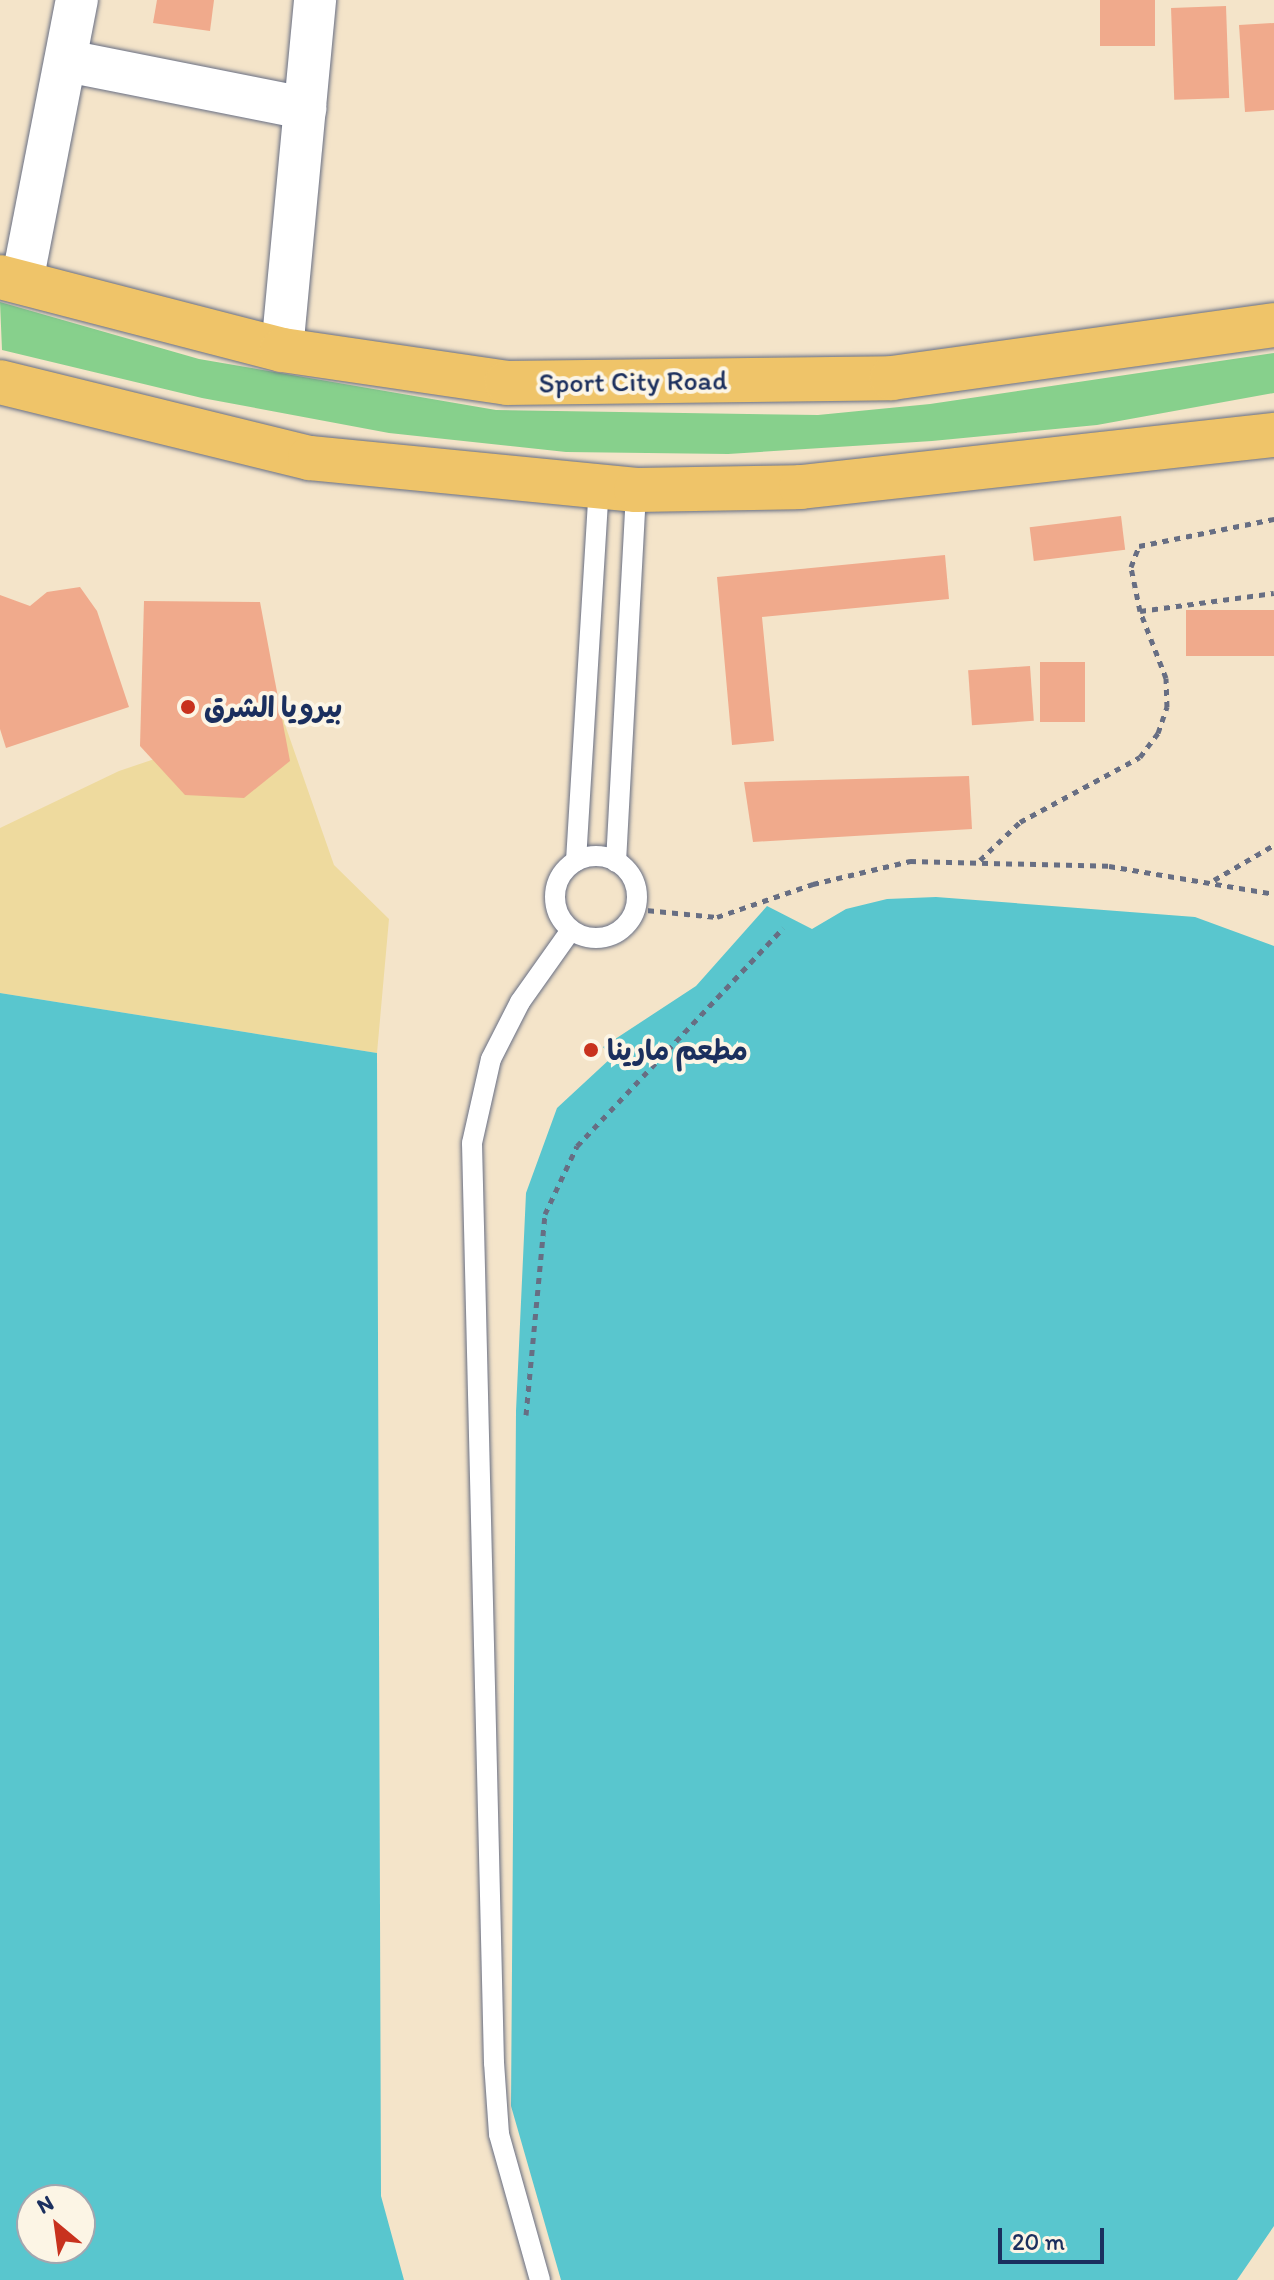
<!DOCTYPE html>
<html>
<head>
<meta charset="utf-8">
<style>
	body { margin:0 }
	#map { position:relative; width:1274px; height:2280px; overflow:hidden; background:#f4e4c9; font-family:Itim,"Playpen Sans Arabic",sans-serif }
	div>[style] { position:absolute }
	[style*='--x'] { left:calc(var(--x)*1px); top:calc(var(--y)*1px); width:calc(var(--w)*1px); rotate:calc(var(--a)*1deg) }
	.green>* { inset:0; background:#87d08c }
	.sand>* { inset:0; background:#eeda9e }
	.water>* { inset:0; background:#59c6ce }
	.building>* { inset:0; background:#f0aa8c; transform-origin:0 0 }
	.path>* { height:5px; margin-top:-2.5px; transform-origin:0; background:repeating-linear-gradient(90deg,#676e83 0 6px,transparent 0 12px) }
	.roads { filter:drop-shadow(0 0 2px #676e83) drop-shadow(0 0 2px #676e83) }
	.lane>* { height:20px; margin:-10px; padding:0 10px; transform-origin:10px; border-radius:10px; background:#fff }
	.lane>.ring { margin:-10px; padding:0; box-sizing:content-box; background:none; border:20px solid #fff; border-radius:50% }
	.street>* { height:42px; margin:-21px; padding:0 21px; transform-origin:21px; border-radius:21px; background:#fff }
	.primary>* { height:44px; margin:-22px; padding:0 22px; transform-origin:22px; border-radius:22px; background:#efc469 }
	.dots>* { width:22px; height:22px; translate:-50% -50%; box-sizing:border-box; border:4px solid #fcf5e5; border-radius:50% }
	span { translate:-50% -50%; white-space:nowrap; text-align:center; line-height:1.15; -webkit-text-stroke:8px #fcf5e5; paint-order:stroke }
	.street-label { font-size:28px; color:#1b2f5e }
	.poi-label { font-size:28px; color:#1b2f5e; font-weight:700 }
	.left { translate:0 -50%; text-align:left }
	.north { position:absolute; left:16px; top:2184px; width:80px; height:80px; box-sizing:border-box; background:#fcf5e5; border:2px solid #a2a6af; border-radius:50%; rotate:331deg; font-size:22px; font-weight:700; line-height:32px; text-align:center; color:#1b2f5e }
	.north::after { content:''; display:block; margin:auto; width:28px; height:36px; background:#c8321e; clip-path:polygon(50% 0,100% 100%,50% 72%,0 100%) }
	.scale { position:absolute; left:998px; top:2228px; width:106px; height:36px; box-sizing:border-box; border:4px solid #1b2f5e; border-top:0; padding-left:10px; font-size:24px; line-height:28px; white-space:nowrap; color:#1b2f5e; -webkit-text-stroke:6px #fcf5e5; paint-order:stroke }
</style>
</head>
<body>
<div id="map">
	<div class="green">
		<i style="clip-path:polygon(0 302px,199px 359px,496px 410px,818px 415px,930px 404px,1274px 353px,1274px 393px,1097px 425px,932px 441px,728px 454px,566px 452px,389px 433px,202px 398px,2px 350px)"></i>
	</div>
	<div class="sand">
		<i style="clip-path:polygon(282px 716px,334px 865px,389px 919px,377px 1053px,0 993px,0 828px,119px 771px)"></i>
	</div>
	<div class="water">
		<i style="clip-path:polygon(936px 897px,1195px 917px,1274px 946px,1274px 2226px,1237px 2280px,561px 2280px,511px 2106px,516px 1411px,526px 1193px,557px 1108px,611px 1058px,603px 1047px,696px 986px,767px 906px,812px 929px,846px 909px,887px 899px)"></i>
		<i style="clip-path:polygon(evenodd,0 993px,377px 1053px,381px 2196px,404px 2280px,0 2280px,0 993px,80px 2200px,80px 2248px,32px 2248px,32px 2200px,80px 2200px)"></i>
	</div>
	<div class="building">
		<i style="clip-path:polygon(157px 0,214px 0,210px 31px,153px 23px)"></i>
		<i style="left:1100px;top:0;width:55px;height:46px"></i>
		<i style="left:1226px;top:6px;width:92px;height:55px;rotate:88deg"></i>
		<i style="clip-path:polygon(1274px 23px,1274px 110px,1245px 112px,1239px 25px)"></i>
		<i style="left:1121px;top:516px;width:34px;height:92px;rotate:83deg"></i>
		<i style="clip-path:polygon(945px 555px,949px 599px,762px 617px,774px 741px,732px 745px,717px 577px)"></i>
		<i style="clip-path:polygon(80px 587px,97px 611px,129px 707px,6px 748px,0 729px,0 595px,30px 606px,47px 592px)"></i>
		<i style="clip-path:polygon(144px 601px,260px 602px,290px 761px,244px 798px,185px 795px,140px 746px)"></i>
		<i style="left:1274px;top:610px;width:46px;height:88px;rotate:90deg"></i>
		<i style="left:1040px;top:662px;width:45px;height:60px"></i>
		<i style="left:1030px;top:666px;width:55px;height:62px;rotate:86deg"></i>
		<i style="clip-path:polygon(969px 776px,972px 829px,753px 842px,744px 782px)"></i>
	</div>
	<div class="path">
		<i style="--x:1140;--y:611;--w:45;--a:-101.6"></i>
		<i style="--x:1131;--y:567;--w:22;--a:-69"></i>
		<i style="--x:1139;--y:546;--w:138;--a:-11.3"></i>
		<i style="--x:980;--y:860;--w:55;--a:-43.5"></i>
		<i style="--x:1020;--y:822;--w:136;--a:-28.4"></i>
		<i style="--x:1140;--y:757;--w:30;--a:-53"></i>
		<i style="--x:1158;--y:733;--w:28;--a:-71"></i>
		<i style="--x:1167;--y:707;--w:29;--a:-92"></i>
		<i style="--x:1166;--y:678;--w:72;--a:-111.2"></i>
		<i style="--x:1140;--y:611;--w:135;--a:-7.7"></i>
		<i style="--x:1214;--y:880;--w:69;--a:-30.3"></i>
		<i style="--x:636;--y:909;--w:81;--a:5.6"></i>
		<i style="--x:717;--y:917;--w:102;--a:-19"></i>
		<i style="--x:813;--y:884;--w:100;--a:-13.3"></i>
		<i style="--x:910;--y:861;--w:199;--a:1.4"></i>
		<i style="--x:1109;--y:866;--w:167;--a:9.6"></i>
		<i style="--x:526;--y:1415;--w:202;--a:-84.6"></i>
		<i style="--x:545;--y:1214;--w:75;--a:-64.8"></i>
		<i style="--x:577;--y:1146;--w:300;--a:-46.6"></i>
	</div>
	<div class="roads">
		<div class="lane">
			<i class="ring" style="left:555px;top:856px;width:62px;height:62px"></i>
			<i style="--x:576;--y:861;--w:375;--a:-86.5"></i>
			<i style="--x:616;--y:862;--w:373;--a:-86.9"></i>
			<i style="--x:540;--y:2280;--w:152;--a:-105.7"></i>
			<i style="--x:499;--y:2134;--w:71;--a:-94"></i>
			<i style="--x:494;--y:2063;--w:920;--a:-91.37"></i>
			<i style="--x:472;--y:1143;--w:86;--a:-77.3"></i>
			<i style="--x:491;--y:1059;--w:64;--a:-63"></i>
			<i style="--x:520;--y:1002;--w:88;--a:-54.7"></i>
		</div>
		<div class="street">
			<i style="--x:67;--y:61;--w:243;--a:11.2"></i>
			<i style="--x:22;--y:282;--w:287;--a:-79"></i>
			<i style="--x:282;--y:350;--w:352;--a:-84.6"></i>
		</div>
		<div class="primary">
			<i style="--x:0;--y:277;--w:291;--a:14.5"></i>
			<i style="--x:282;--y:350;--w:227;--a:8.3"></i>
			<i style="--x:507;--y:383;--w:385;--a:-0.7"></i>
			<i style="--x:892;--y:378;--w:386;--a:-7.9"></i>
			<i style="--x:0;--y:382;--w:319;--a:13.8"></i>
			<i style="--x:310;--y:458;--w:328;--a:5.6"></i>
			<i style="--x:636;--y:490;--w:165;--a:-1"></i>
			<i style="--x:801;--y:487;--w:476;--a:-6.3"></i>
		</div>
	</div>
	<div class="dots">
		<i style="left:188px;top:707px;background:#c8321e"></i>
		<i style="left:591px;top:1050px;background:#c8321e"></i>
	</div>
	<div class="street-label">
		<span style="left:633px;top:381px;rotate:-1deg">Sport City Road</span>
	</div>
	<div class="poi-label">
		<span class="left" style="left:204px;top:707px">بيرويا الشرق</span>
		<span class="left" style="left:607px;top:1050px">مطعم مارينا</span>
	</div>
	<div class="north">N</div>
	<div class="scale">20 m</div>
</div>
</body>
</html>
